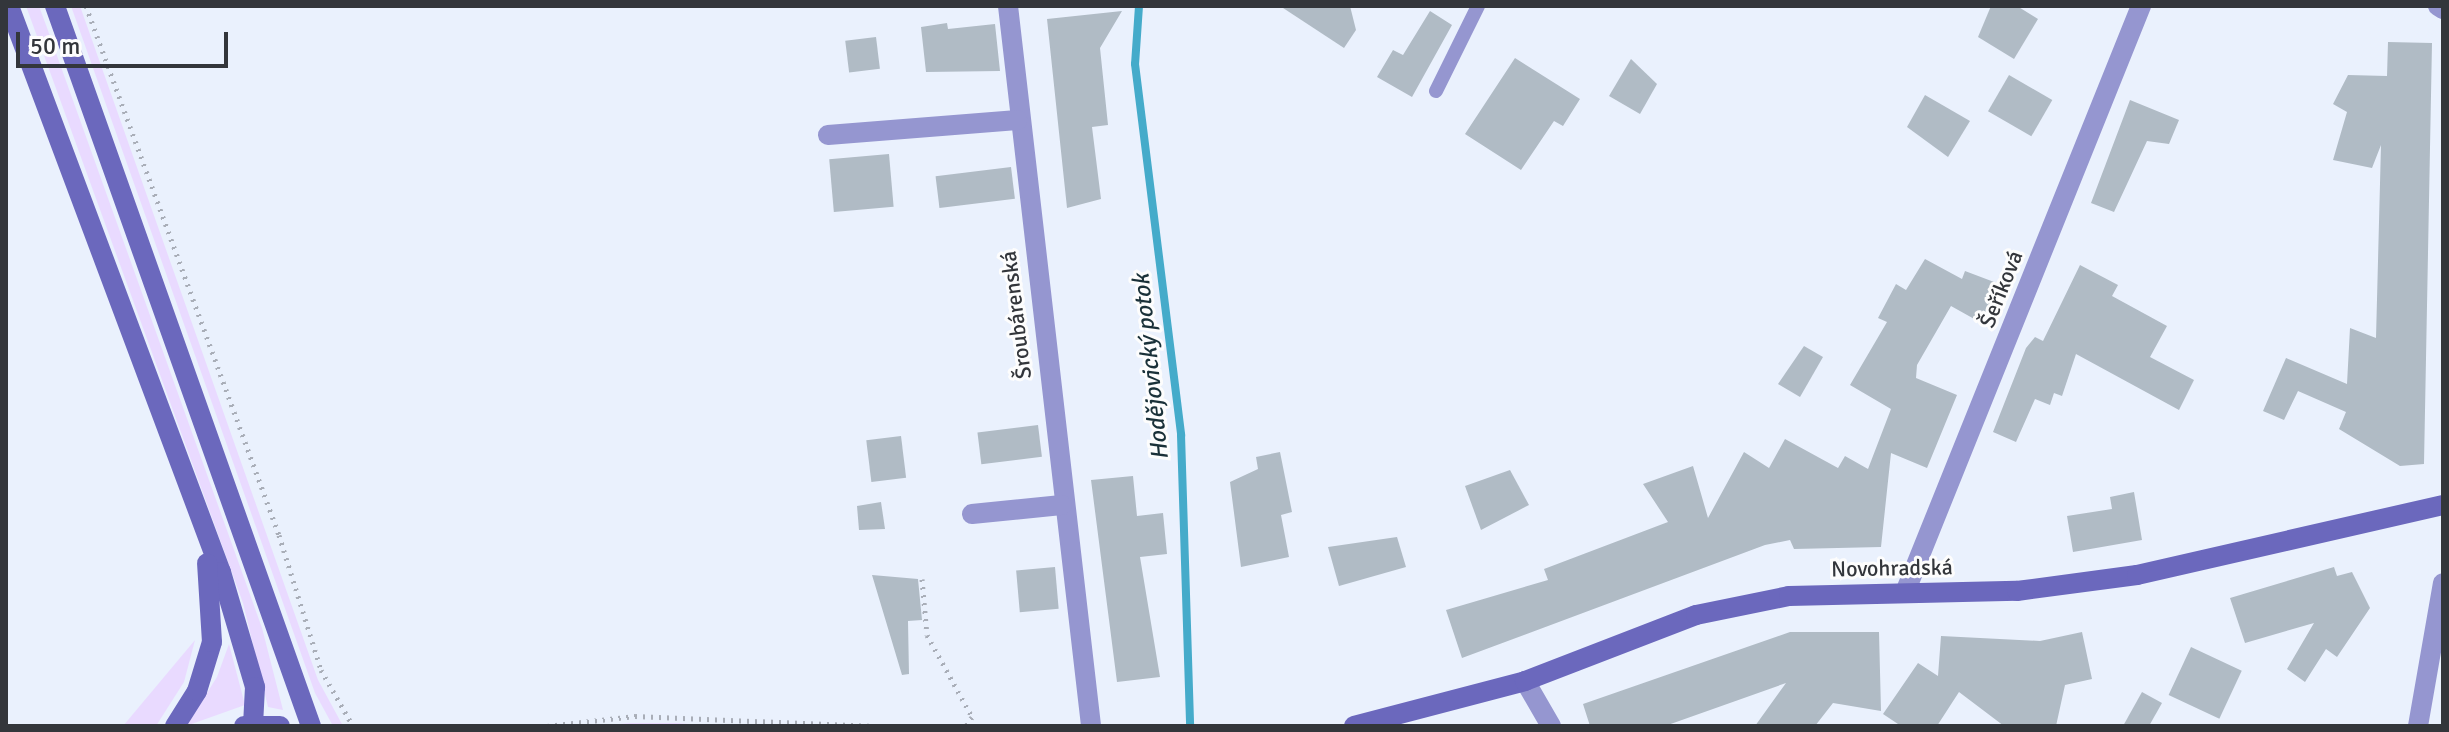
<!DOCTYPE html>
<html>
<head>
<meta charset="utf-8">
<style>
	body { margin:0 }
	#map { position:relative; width:2449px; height:732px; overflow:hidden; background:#eaf1fd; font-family:Signika,sans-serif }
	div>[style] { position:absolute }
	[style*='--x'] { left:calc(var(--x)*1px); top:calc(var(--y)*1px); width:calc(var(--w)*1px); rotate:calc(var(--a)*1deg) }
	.green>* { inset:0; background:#e9daff }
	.stream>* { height:8px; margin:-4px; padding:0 4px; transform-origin:4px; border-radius:4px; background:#45abca }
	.building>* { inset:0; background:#b0bbc5; transform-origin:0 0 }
	.path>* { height:5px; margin-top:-2.5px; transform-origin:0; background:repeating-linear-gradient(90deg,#a9aeb8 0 2px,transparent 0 8px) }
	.lane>* { height:14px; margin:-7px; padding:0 7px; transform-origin:7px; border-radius:7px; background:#9596d0 }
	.street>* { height:20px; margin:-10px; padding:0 10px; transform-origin:10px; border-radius:10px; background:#9596d0 }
	.secondary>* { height:20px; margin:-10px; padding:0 10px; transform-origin:10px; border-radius:10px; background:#6b68bd }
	span { translate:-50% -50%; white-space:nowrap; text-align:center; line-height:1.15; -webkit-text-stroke:6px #fdfdfd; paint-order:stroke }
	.street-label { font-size:22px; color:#33363b }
	.water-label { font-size:24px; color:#1a3139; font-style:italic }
	.frame { position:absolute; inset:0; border:8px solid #33363b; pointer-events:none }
	.scale { position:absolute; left:16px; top:32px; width:212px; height:36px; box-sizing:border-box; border:4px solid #33363b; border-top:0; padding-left:10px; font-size:24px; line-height:28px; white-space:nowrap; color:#33363b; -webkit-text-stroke:6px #fdfdfd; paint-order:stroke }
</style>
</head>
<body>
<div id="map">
	<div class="green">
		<i style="clip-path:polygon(26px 6px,39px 6px,46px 25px,262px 628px,283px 710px,268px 707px,243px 603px)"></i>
		<i style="clip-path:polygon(71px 6px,80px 6px,318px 680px,343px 726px,333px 726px,315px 693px)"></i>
		<i style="clip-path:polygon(195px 640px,184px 682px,156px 726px,123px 726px)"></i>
		<i style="clip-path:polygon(229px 644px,245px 705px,186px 726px,217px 677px)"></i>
		<i style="clip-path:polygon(631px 723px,677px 723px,714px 726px,594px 726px)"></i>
	</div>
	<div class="stream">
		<i style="--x:1139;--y:6;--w:58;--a:93.9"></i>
		<i style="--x:1135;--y:64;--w:374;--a:82.9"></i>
		<i style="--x:1181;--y:435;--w:291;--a:88.2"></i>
	</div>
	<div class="building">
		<i style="clip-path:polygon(1280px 6px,1350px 6px,1356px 30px,1344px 48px)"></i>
		<i style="clip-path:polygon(1991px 6px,2017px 6px,2038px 19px,2014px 59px,1978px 37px)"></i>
		<i style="clip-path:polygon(1122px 11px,1100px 48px,1108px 125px,1092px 127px,1101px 199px,1067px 208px,1047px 19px)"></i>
		<i style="clip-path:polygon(1430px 11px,1452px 25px,1412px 97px,1377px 77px,1393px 50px,1403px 55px)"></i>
		<i style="clip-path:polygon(947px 23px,948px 29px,995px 24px,1000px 71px,926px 72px,921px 27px)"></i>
		<i style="left:876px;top:37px;width:32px;height:31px;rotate:83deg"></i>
		<i style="clip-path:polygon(2388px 42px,2432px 43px,2424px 464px,2400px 466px,2339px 429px,2346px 412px,2298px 391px,2284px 420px,2263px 411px,2286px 358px,2347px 384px,2350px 328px,2376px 338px,2381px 145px,2372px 168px,2333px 160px,2347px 112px,2333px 104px,2348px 75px,2387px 76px)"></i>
		<i style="clip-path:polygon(1515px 58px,1580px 99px,1563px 126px,1554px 121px,1521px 170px,1465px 134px)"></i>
		<i style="clip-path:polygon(1631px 59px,1657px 84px,1640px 114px,1609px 96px)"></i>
		<i style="left:2009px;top:75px;width:50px;height:42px;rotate:30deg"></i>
		<i style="clip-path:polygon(1925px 95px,1970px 121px,1948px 157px,1907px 127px)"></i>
		<i style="clip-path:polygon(2130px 100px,2179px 120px,2169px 144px,2147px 141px,2114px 212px,2091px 203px)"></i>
		<i style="left:889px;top:154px;width:53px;height:60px;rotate:85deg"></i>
		<i style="left:1011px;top:167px;width:32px;height:76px;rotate:83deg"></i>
		<i style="clip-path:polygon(1925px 259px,1962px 279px,1965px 271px,2002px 285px,1985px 325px,1951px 306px,1917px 365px,1916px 378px,1957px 395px,1927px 468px,1891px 453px,1881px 547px,1794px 549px,1790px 540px,1765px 545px,1462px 658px,1446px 610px,1548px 580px,1544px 569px,1668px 522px,1643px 484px,1693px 466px,1708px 518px,1744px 452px,1769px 468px,1785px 439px,1838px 468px,1845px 456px,1868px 469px,1891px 409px,1850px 385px,1887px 322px,1878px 318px,1896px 284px,1906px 290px)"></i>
		<i style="clip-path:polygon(2080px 265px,2118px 285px,2112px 296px,2167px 326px,2150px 357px,2194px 380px,2179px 410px,2076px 354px,2062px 396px,2054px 393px,2050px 405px,2035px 399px,2016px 442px,1993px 432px,2026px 348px,2035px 337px,2043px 341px)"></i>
		<i style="clip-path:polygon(1804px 346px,1823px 357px,1800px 397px,1778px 384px)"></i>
		<i style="left:1038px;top:425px;width:32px;height:61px;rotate:83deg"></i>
		<i style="left:901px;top:436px;width:42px;height:35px;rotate:83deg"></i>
		<i style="clip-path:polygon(1280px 452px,1292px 512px,1281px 515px,1289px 557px,1241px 567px,1230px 482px,1258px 469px,1256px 457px)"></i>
		<i style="clip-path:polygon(1510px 470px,1529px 505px,1481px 530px,1465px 486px)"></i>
		<i style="clip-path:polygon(1133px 476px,1137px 516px,1163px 513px,1167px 554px,1140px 557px,1160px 677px,1117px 682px,1091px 480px)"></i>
		<i style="clip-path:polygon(2134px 492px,2142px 540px,2073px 552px,2067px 516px,2112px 509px,2110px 497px)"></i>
		<i style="clip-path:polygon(881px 502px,885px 529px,859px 530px,857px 506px)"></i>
		<i style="clip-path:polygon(1397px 537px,1406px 567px,1339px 586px,1328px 547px)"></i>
		<i style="left:1055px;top:567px;width:42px;height:39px;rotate:85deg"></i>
		<i style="clip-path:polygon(2334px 567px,2337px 576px,2352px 572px,2370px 608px,2337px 657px,2326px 649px,2305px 682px,2287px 669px,2314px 623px,2245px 643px,2230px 598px)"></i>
		<i style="clip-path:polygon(872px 575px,918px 579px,922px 620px,908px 621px,909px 674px,902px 675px)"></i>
		<i style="clip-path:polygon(1790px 632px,1879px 632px,1881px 711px,1833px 703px,1815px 726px,1755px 726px,1786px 683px,1665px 726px,1590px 726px,1583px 704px)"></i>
		<i style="clip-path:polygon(2082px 632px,2092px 679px,2065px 685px,2056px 726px,2004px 726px,1959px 692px,1937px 726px,1901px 726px,1883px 714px,1918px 663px,1938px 676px,1941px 636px,2040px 641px)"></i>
		<i style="left:2191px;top:647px;width:56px;height:53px;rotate:25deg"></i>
		<i style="clip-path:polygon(2142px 692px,2162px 703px,2149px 726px,2123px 726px)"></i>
	</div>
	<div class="path">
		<i style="--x:86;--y:6;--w:563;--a:69.96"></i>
		<i style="--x:279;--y:535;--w:141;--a:72.7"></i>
		<i style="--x:321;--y:670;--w:64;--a:60.3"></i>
		<i style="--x:922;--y:579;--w:56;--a:84.9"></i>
		<i style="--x:927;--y:635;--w:94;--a:61.2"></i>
		<i style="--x:972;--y:717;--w:11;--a:124"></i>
		<i style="--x:547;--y:726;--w:89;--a:-6.5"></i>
		<i style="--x:635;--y:716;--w:235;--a:2.4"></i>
	</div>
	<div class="lane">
		<i style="--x:1436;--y:91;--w:95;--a:-63.7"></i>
	</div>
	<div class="street">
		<i style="--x:1008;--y:6;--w:725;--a:83.42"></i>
		<i style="--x:2438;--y:6;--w:6;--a:31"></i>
		<i style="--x:828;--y:135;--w:190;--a:-4.5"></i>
		<i style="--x:972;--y:514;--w:90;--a:-5.7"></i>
		<i style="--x:1906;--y:590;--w:630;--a:-68.08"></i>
		<i style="--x:1525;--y:681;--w:52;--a:60"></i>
		<i style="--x:2418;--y:726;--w:145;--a:-80.1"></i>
	</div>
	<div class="secondary">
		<i style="--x:9;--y:6;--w:604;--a:69.47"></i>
		<i style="--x:221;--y:572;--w:120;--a:73.5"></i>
		<i style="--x:255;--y:687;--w:39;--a:93"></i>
		<i style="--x:55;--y:6;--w:764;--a:70.43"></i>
		<i style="--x:175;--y:726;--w:41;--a:-57.8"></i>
		<i style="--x:197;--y:691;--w:51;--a:-73"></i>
		<i style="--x:212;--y:642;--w:79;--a:-93.6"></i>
		<i style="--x:244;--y:726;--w:36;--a:0"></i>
		<i style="--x:1354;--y:726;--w:177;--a:-14.7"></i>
		<i style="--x:1525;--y:681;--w:183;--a:-21.1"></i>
		<i style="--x:1696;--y:615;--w:95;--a:-11.5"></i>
		<i style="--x:1789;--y:596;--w:228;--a:-1.3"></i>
		<i style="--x:2017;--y:591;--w:121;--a:-7.6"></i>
		<i style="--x:2137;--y:575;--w:314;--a:-12.9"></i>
	</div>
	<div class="street-label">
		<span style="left:2001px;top:289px;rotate:-68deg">Šeříková</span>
		<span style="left:1016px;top:315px;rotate:-97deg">Šroubárenská</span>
		<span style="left:1892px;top:568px;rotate:-1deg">Novohradská</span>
	</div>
	<div class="water-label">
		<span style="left:1151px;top:367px;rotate:-96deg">Hodějovický potok</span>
	</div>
	<div class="frame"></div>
	<div class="scale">50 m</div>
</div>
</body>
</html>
